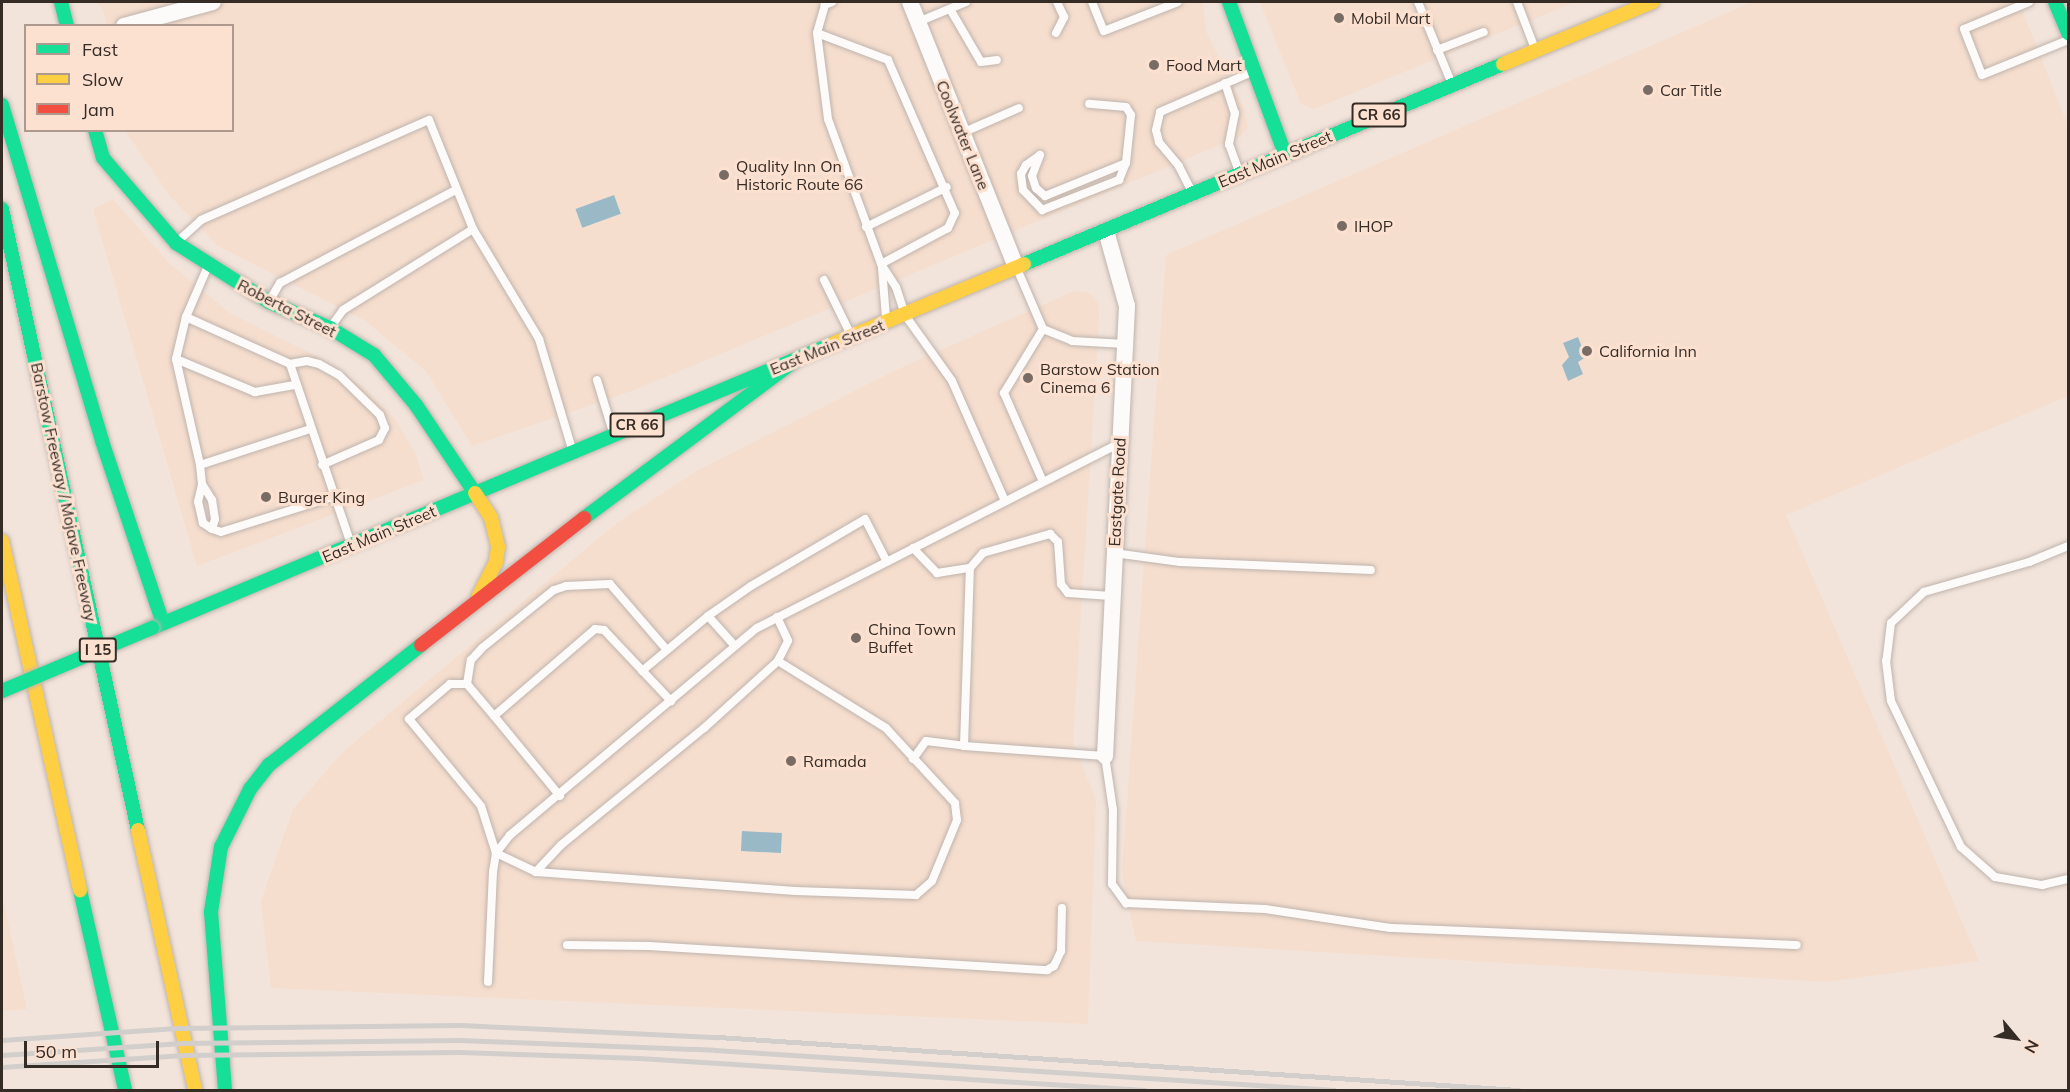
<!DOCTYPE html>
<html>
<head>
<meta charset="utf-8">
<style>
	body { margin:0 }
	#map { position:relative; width:2070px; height:1092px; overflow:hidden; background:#f2e4db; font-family:Mulish,sans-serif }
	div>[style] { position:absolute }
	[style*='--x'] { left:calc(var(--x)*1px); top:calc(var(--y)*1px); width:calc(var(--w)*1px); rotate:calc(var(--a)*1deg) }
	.built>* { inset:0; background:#f6dece }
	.water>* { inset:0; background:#9ab9c7; transform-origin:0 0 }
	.roads { filter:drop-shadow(0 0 2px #bfb4ad) drop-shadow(0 0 2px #bfb4ad) }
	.lane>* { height:8px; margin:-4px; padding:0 4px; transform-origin:4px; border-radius:4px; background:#fdfbfa }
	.street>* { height:16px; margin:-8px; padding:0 8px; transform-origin:8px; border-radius:8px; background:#fdfbfa }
	.fast>* { height:14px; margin:-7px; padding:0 7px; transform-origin:7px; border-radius:7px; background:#16e098 }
	.slow>* { height:14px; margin:-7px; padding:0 7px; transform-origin:7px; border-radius:7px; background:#ffcf43 }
	.jam>* { height:14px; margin:-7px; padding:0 7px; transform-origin:7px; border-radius:7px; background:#f24e42 }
	.rail>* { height:4.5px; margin:-2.25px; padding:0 2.25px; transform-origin:2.25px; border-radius:2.25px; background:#d2cecc }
	.bridges { filter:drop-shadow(0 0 2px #bfb4ad) drop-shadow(0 0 2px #bfb4ad) }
	.fast-bridge>* { height:14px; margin:-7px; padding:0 7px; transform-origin:7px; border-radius:7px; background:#16e098 }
	.dots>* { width:16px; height:16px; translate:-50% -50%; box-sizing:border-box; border:3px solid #fce1d1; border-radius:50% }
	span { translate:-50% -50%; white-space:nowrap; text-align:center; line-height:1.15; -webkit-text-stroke:6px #fce1d1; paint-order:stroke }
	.shield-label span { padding:2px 4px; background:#fce1d1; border:2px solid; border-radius:4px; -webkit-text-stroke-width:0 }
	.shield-label { font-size:15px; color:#362c26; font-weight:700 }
	.poi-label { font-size:16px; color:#362c26 }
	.left { translate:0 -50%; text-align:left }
	.street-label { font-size:16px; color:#362c26 }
	.frame { position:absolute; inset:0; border:3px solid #362c26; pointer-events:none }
	.legend { position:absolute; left:24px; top:24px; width:210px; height:108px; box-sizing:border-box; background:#fce1d1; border:2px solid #ad998d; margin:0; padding:8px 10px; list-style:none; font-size:18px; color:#362c26 }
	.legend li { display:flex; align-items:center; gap:12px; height:30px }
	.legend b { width:30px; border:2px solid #ad998d }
	.north { position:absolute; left:1986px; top:1008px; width:60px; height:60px; -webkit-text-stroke:4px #fce1d1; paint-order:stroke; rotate:119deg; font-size:16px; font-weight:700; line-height:24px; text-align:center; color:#362c26 }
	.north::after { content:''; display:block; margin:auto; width:21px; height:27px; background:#362c26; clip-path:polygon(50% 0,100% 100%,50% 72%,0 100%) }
	.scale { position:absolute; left:24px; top:1041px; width:135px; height:27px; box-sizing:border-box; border:3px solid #362c26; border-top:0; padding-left:8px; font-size:18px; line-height:21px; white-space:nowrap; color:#362c26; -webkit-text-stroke:4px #fce1d1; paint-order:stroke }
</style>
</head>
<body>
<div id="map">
	<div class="built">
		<i style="clip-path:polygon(94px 2px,1203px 2px,1206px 31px,1243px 106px,1248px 127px,1241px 136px,637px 389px,472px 446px,426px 371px,364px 320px,218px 246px,170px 196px,125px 131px,232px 130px,232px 26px,107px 25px,102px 7px)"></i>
		<i style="clip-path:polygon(1260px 2px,1575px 2px,1314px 109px,1301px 104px)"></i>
		<i style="clip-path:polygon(1752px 2px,2019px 2px,2068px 126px,2068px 396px,1786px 515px,1979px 961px,1826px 982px,1136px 941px,1122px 873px,1166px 255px)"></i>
		<i style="clip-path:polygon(113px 199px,170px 264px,230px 313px,318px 357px,363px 387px,395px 419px,415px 453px,424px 480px,197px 566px,93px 209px)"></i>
		<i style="clip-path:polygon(1074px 291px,1090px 293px,1099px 305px,1099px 320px,1073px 743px,1096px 800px,1088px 1024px,271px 988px,261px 901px,293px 809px,343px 752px,617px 523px,698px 470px,896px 370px)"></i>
		<i style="clip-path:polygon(2px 895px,27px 1009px,2px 1011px)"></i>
	</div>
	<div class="water">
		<i style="left:614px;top:195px;width:20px;height:41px;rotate:70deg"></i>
		<i style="clip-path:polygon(1578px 337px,1586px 357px,1578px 362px,1583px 374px,1568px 381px,1562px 365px,1569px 357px,1563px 343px)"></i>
		<i style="left:742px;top:831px;width:40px;height:20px;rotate:3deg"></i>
	</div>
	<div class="roads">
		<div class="lane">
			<i style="--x:832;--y:2;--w:8;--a:157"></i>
			<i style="--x:825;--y:5;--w:29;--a:106"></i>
			<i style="--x:817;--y:33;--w:87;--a:82.7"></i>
			<i style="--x:828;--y:119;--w:154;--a:69.9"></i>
			<i style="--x:881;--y:264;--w:27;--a:57"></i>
			<i style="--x:896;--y:287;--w:29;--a:72"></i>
			<i style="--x:905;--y:315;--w:81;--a:54.5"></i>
			<i style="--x:952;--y:381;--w:131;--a:66.2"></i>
			<i style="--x:1092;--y:2;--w:31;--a:68"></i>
			<i style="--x:1104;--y:31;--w:79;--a:-21.4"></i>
			<i style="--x:1418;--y:2;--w:89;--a:67.5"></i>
			<i style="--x:1517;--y:2;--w:50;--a:69"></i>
			<i style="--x:2029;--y:2;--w:70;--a:157.4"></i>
			<i style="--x:1964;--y:29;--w:49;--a:68.6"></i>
			<i style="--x:1982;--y:75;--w:93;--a:-22.1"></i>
			<i style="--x:950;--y:9;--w:61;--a:59.7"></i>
			<i style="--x:981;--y:62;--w:16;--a:-7"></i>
			<i style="--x:918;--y:22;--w:52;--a:-22.6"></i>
			<i style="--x:817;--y:33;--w:76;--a:20.8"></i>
			<i style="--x:888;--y:60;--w:167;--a:66.4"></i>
			<i style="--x:955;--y:213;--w:17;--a:115"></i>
			<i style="--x:948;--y:228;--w:76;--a:151.8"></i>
			<i style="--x:1056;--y:33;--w:18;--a:-63"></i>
			<i style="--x:1064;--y:17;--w:17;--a:-115"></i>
			<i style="--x:1437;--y:50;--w:50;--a:-21"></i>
			<i style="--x:1225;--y:83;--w:32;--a:72"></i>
			<i style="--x:1235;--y:113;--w:32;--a:101"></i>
			<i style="--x:1229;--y:144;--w:30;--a:70"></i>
			<i style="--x:962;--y:133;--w:62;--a:-23.7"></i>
			<i style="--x:1040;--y:155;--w:17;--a:144"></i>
			<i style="--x:1026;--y:165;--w:10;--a:119"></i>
			<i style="--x:1021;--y:174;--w:16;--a:83"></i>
			<i style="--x:1023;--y:190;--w:28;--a:46"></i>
			<i style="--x:1042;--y:210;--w:83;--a:-21.3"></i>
			<i style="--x:1119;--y:180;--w:18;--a:-68"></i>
			<i style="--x:1126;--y:163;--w:48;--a:-84.1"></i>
			<i style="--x:1131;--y:115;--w:9;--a:-122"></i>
			<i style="--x:1126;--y:107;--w:37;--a:-175"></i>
			<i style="--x:1040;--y:155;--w:22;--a:111"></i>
			<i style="--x:1032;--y:176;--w:13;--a:72"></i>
			<i style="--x:1036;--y:188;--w:12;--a:42"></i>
			<i style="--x:1045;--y:196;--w:87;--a:-22.2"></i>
			<i style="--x:1191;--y:190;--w:27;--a:-117"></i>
			<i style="--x:1179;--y:166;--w:31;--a:-130"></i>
			<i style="--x:1159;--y:142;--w:12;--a:-104"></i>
			<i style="--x:1156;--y:130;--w:18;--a:-77"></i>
			<i style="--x:1160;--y:112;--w:100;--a:-23.5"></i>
			<i style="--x:866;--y:227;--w:90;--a:-26.3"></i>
			<i style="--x:178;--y:241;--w:31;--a:-42"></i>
			<i style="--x:201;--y:220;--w:249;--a:-23.7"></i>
			<i style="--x:429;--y:120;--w:118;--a:68"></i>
			<i style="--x:473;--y:229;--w:128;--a:59"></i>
			<i style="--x:539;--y:339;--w:115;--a:73.3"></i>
			<i style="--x:208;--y:266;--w:56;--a:113.3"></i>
			<i style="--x:186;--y:317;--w:43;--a:103.4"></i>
			<i style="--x:176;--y:359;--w:109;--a:77.2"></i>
			<i style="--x:200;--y:465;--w:116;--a:-18.1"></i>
			<i style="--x:882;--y:268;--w:50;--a:85.4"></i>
			<i style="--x:1018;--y:271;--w:63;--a:66.7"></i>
			<i style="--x:1043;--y:329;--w:31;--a:22"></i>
			<i style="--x:1072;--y:341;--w:53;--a:3.2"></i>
			<i style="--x:824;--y:280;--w:59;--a:63.9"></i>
			<i style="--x:270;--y:300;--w:20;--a:-60"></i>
			<i style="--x:280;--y:283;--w:199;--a:-27.9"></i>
			<i style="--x:186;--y:317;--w:114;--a:24.3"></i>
			<i style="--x:290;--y:364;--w:17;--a:-10"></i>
			<i style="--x:307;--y:361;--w:12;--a:14"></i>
			<i style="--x:319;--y:364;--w:23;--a:29"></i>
			<i style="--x:339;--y:375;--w:57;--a:44.3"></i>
			<i style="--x:380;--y:415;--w:14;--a:69"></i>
			<i style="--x:385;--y:428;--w:13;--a:117"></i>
			<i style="--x:379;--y:440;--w:62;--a:156.3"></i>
			<i style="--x:330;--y:328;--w:22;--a:-54"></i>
			<i style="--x:343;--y:310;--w:153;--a:-31.9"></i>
			<i style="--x:1043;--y:329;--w:75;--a:121.4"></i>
			<i style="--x:1004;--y:393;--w:97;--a:66.3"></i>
			<i style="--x:176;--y:359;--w:86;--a:22.7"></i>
			<i style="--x:255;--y:392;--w:40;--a:-10"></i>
			<i style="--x:290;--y:364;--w:187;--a:71.3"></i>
			<i style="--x:597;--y:380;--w:54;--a:72.9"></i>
			<i style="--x:200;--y:465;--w:19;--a:84"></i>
			<i style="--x:202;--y:484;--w:19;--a:58"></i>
			<i style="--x:212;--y:500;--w:19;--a:81"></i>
			<i style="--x:215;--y:519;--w:10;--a:107"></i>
			<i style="--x:212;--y:529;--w:11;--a:-146"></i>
			<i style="--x:203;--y:523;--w:22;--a:-103"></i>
			<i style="--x:198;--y:502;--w:18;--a:-77"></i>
			<i style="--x:212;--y:529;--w:9;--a:18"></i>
			<i style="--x:221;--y:532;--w:117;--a:-17.4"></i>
			<i style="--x:2068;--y:546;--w:42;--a:157.7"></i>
			<i style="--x:2029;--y:562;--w:109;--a:164.1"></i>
			<i style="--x:1924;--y:592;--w:45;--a:136.8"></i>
			<i style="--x:1891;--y:623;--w:38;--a:97"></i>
			<i style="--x:1886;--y:661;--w:40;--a:82.9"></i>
			<i style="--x:1891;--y:701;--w:162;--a:64.4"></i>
			<i style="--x:1961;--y:847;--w:45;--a:41.4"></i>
			<i style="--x:1995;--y:877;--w:48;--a:9.7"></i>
			<i style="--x:2042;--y:885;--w:27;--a:-13"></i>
			<i style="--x:913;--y:548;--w:35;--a:46"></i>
			<i style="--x:937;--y:573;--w:33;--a:-9"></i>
			<i style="--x:1114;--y:553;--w:67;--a:7.8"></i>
			<i style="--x:1180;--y:562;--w:191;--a:2.4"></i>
			<i style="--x:708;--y:616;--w:52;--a:-34.9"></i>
			<i style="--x:751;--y:586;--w:132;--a:-30.4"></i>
			<i style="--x:865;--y:519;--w:48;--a:62.9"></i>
			<i style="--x:777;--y:617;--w:26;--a:65"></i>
			<i style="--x:788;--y:641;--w:22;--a:117"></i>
			<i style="--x:642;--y:671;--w:86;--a:-39.8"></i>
			<i style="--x:708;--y:616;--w:40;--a:48"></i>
			<i style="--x:467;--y:684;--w:24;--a:-81"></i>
			<i style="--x:471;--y:660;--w:16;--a:-47"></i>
			<i style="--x:482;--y:648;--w:92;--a:-38.9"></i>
			<i style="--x:554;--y:590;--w:13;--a:-18"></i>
			<i style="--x:566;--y:586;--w:44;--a:-2.6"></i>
			<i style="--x:610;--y:584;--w:87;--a:49.2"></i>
			<i style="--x:494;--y:716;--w:42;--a:-130.2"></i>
			<i style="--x:467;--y:684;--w:17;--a:180"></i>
			<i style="--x:450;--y:684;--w:54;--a:139.5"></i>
			<i style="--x:409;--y:719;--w:113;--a:50.4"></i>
			<i style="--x:481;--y:806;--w:49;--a:72.3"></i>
			<i style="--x:496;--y:853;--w:44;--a:25.4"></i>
			<i style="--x:536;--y:872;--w:260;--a:4.2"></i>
			<i style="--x:795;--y:891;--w:121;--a:1.9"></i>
			<i style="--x:916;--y:895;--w:21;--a:-41"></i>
			<i style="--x:932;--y:881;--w:66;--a:-67.7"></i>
			<i style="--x:957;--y:820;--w:17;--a:-97"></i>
			<i style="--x:955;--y:803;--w:102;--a:-132.6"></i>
			<i style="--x:886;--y:728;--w:127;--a:-148.2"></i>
			<i style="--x:778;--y:661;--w:100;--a:137.8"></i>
			<i style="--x:704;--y:728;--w:185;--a:140.7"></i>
			<i style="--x:561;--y:845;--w:37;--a:133"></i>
			<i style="--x:964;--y:746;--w:141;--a:4.1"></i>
			<i style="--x:1105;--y:756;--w:55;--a:81.6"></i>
			<i style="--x:1113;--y:810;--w:74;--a:90.8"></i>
			<i style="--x:1112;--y:884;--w:24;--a:54"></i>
			<i style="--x:1126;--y:903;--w:139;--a:2.5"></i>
			<i style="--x:1265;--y:909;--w:127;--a:8.6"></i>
			<i style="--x:1391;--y:928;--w:406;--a:2.4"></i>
			<i style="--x:913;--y:759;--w:22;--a:-54"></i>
			<i style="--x:926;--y:741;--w:38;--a:7"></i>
			<i style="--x:964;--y:746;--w:178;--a:-88.1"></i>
			<i style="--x:970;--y:568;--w:20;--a:-49"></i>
			<i style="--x:983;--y:553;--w:70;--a:-15.8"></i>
			<i style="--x:1050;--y:534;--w:11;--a:45"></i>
			<i style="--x:1058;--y:542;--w:42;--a:85.9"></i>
			<i style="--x:1061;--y:584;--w:11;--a:52"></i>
			<i style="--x:1068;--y:593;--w:43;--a:4"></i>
			<i style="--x:560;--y:796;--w:104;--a:-129.5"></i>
			<i style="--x:494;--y:716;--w:133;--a:-40.7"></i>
			<i style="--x:595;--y:629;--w:9;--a:6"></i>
			<i style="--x:604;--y:630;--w:98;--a:46.7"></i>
			<i style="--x:567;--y:945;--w:82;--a:0.7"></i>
			<i style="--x:649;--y:946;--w:399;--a:3.5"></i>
			<i style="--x:1047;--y:970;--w:8;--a:-30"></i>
			<i style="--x:1054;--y:966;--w:17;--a:-65"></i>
			<i style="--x:1061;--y:951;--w:43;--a:-88.7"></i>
			<i style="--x:488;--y:982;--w:110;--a:-87.4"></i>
			<i style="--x:493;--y:872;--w:19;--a:-81"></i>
			<i style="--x:496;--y:853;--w:23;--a:-52"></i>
			<i style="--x:510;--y:835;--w:322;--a:-40"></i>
			<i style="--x:757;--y:628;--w:407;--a:-27"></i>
		</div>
		<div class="street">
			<i style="--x:910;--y:2;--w:285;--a:68.2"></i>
			<i style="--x:124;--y:26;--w:92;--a:-15.1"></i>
			<i style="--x:1105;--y:756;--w:451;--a:-87.2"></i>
			<i style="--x:1127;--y:306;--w:78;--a:-105.6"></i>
		</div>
		<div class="fast">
			<i style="--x:61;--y:2;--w:25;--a:76"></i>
			<i style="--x:1229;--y:2;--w:162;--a:69.8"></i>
			<i style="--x:2055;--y:2;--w:34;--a:67"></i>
			<i style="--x:2;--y:105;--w:351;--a:73.4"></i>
			<i style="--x:102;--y:441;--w:192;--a:71.5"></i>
			<i style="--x:95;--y:130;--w:29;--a:74"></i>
			<i style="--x:103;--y:158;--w:112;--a:49.3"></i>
			<i style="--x:176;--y:243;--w:110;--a:32.4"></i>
			<i style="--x:269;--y:302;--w:66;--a:23.1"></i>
			<i style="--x:330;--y:328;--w:52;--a:31.5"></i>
			<i style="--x:374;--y:355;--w:65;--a:50"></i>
			<i style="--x:416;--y:405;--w:106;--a:56.2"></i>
			<i style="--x:2;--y:209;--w:636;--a:77.65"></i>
			<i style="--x:1024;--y:264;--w:519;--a:-22.66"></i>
			<i style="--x:584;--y:518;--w:269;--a:-36.7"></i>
			<i style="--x:152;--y:628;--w:737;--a:-22.67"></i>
			<i style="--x:80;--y:890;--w:205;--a:77.3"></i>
			<i style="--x:225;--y:1090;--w:179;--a:-94.5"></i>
			<i style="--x:211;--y:912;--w:66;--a:-81.3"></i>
			<i style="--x:221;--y:847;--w:65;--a:-63.4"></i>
			<i style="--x:250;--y:789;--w:31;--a:-52"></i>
			<i style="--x:269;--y:765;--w:194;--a:-38.3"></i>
		</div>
		<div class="slow">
			<i style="--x:1503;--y:64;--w:162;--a:-22.5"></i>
			<i style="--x:832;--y:344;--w:208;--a:-22.6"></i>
			<i style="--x:475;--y:493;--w:30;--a:57"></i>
			<i style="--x:491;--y:518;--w:30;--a:76"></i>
			<i style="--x:498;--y:547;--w:15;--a:98"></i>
			<i style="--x:496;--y:562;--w:39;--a:117"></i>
			<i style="--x:2;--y:541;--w:358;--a:77.4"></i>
			<i style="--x:138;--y:830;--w:266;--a:77.6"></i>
		</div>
		<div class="jam">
			<i style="--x:421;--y:645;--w:207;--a:-37.9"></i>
		</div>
	</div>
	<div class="rail">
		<i style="--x:2;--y:1040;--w:178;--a:-3.9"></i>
		<i style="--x:180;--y:1028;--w:281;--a:-0.6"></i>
		<i style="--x:461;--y:1025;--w:257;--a:2.7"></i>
		<i style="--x:718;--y:1037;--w:802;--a:3.79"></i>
		<i style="--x:2;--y:1055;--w:180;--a:-3.8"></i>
		<i style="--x:182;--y:1043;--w:278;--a:-0.6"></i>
		<i style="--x:460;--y:1040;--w:255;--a:2.2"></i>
		<i style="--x:715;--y:1050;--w:620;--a:3.7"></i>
		<i style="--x:2;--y:1067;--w:182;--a:-3.8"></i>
		<i style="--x:184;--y:1055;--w:275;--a:-0.6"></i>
		<i style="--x:459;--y:1052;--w:180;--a:1.9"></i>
		<i style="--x:639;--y:1058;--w:507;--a:3.62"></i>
	</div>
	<div class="bridges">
		<div class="fast-bridge">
			<i style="--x:2;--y:691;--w:163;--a:-22.8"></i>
		</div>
	</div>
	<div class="dots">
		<i style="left:1339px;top:18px;background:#786c65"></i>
		<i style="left:1154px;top:65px;background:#786c65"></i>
		<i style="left:1648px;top:90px;background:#786c65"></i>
		<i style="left:724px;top:175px;background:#786c65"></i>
		<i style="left:1342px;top:226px;background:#786c65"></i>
		<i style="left:1587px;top:351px;background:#786c65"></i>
		<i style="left:1028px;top:378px;background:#786c65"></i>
		<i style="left:266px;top:497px;background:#786c65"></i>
		<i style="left:856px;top:638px;background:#786c65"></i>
		<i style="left:791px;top:761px;background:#786c65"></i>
	</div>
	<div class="shield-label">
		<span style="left:1379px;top:115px">CR 66</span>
		<span style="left:637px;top:425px">CR 66</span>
		<span style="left:98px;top:650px">I 15</span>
	</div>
	<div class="poi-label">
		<span class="left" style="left:1351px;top:18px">Mobil Mart</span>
		<span class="left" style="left:1166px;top:65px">Food Mart</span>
		<span class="left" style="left:1660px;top:90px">Car Title</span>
		<span class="left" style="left:736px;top:175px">Quality Inn On<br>Historic Route 66</span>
		<span class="left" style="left:1354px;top:226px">IHOP</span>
		<span class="left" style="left:1599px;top:351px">California Inn</span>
		<span class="left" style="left:1040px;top:378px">Barstow Station<br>Cinema 6</span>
		<span class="left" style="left:278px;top:497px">Burger King</span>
		<span class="left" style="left:868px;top:638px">China Town<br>Buffet</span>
		<span class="left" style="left:803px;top:761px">Ramada</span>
	</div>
	<div class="street-label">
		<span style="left:963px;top:135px;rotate:68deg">Coolwater Lane</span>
		<span style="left:1275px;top:159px;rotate:-23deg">East Main Street</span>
		<span style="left:287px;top:308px;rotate:27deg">Roberta Street</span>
		<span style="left:827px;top:347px;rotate:-22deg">East Main Street</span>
		<span style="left:64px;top:492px;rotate:78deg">Barstow Freeway / Mojave Freeway</span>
		<span style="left:1117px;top:492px;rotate:-87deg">Eastgate Road</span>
		<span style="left:379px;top:534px;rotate:-23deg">East Main Street</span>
	</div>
	<div class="frame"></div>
	<ul class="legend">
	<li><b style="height:8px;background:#16e098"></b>Fast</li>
	<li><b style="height:8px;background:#ffcf43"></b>Slow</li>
	<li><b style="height:8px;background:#f24e42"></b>Jam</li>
	</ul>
	<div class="north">N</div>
	<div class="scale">50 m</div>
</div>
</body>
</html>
